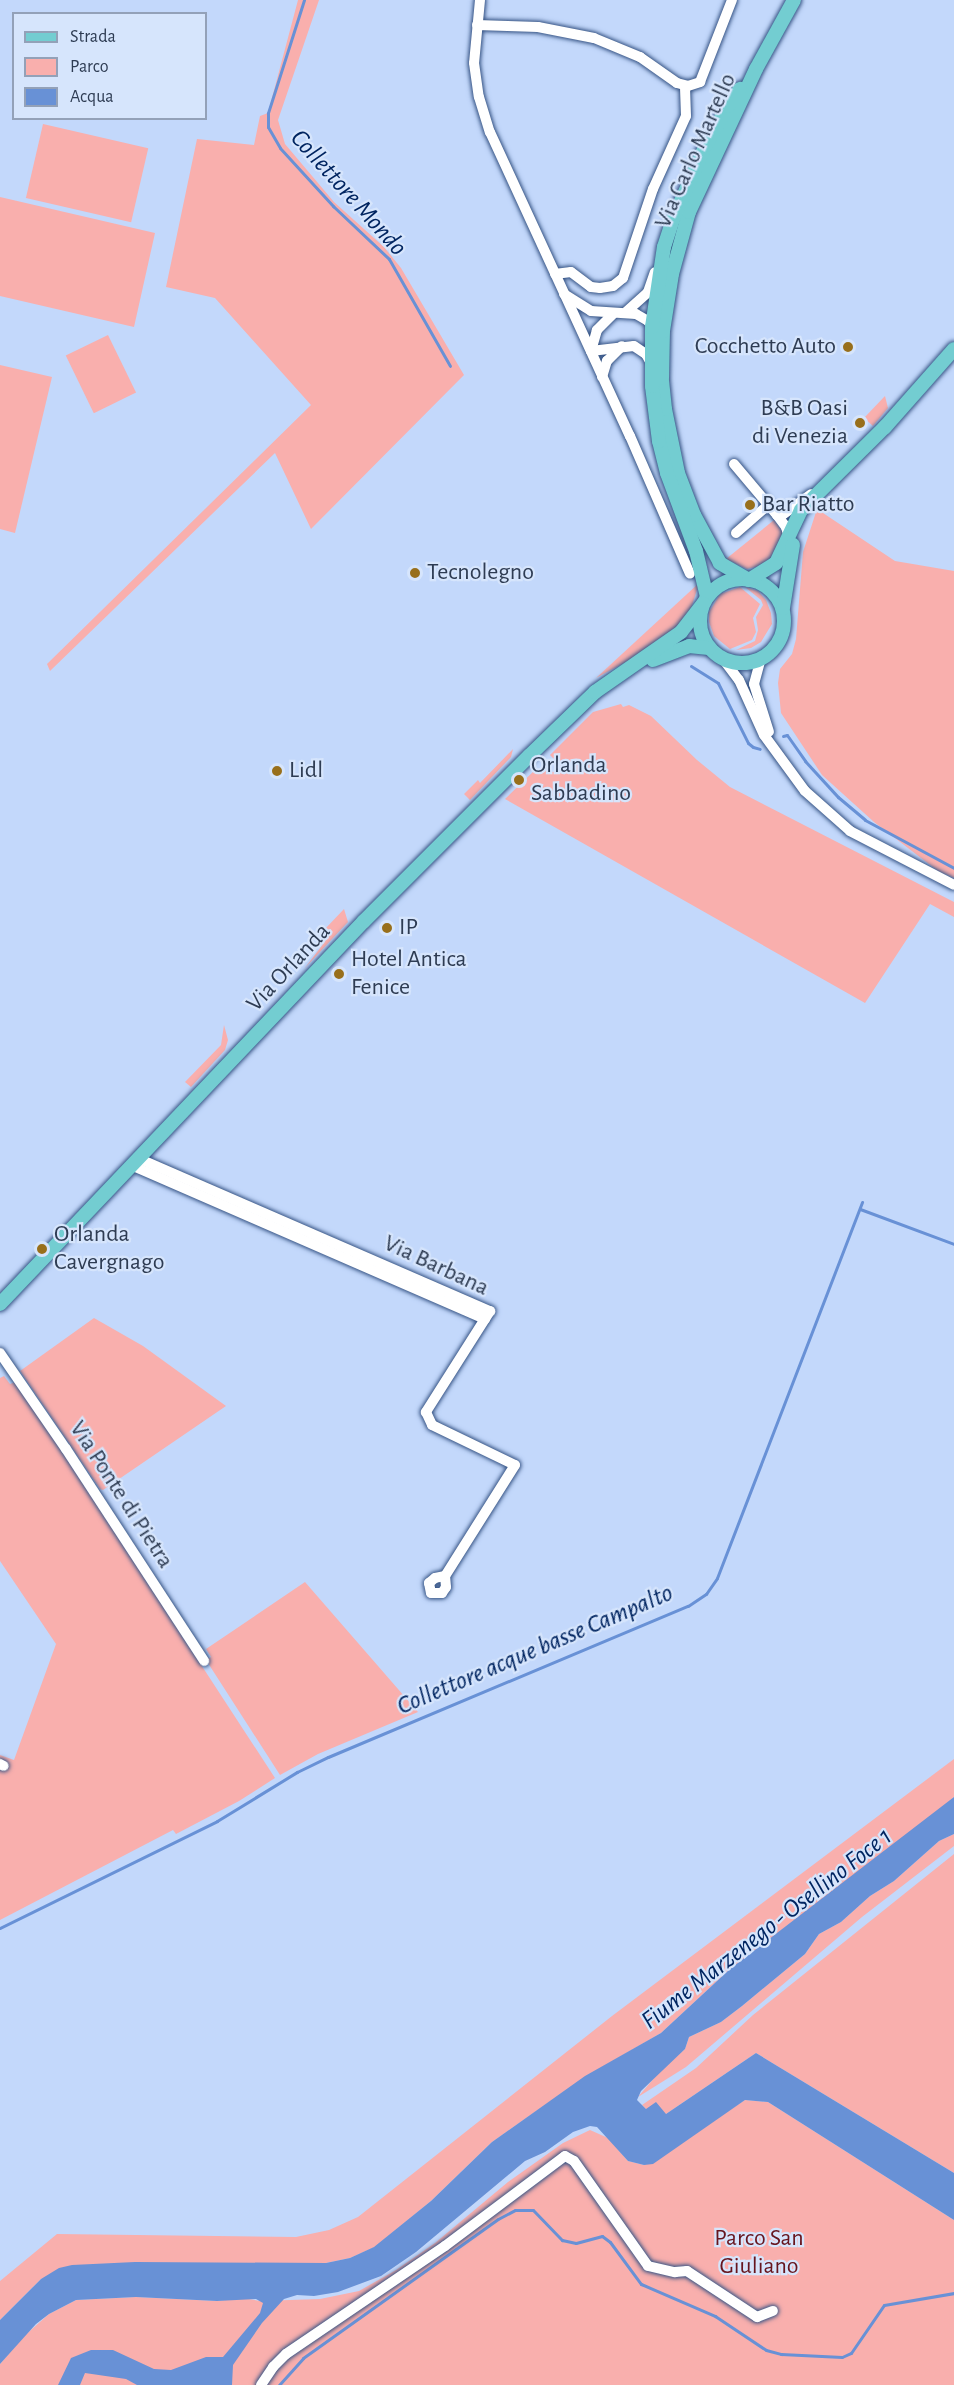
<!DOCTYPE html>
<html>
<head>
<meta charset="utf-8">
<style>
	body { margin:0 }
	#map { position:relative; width:954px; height:2385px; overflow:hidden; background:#c3d8fb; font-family:"Alegreya Sans",sans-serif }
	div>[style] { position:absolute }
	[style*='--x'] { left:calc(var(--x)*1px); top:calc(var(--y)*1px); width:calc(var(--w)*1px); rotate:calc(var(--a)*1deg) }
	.green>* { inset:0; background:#f9afad; transform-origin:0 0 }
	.water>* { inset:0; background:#6891d6 }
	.stream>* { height:3px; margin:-1.5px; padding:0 1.5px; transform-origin:1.5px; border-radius:1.5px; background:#6891d6 }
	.roads { filter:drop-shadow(0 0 2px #365485) drop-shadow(0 0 2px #365485) }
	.minor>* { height:10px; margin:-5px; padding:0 5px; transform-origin:5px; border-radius:5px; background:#fff }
	.major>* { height:14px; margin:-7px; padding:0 7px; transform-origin:7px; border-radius:7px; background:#73cdd1 }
	.major>.ring { margin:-7px; padding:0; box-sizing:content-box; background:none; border:14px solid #73cdd1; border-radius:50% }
	.dots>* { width:16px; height:16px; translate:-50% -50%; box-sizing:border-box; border:3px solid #d6e5fc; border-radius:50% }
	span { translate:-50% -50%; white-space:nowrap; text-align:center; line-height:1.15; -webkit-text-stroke:4.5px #d6e5fc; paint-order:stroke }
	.street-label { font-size:24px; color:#2e3c53 }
	.poi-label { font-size:24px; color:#2e3c53 }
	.right { translate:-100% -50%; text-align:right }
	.left { translate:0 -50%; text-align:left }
	.park-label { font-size:24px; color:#67151e }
	.water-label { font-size:26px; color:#012561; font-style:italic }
	.legend { position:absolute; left:12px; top:12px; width:195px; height:108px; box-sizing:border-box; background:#d6e5fc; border:2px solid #93a1b8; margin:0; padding:8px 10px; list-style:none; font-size:18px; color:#2e3c53 }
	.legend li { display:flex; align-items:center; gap:12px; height:30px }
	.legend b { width:30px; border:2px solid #93a1b8 }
</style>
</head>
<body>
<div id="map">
	<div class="green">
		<i style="clip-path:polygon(298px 0,319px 0,278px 120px,285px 144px,334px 202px,384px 247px,401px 268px,464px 375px,311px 529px,275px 453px,50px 671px,47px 664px,311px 405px,215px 298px,166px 287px,197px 139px,254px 145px,260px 116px,268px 113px)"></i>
		<i style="left:43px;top:124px;width:108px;height:76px;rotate:13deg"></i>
		<i style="clip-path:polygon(0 197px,155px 233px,134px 327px,0 296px)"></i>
		<i style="left:108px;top:335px;width:64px;height:47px;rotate:64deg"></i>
		<i style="clip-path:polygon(0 365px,52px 377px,15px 533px,0 529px)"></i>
		<i style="clip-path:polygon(885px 396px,888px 408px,873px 426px,864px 418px)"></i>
		<i style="clip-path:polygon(817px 509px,895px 561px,954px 571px,954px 878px,938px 871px,874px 822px,822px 775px,781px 713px,778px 683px,780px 669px,792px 654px,796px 639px,803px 552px)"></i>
		<i style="clip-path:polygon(774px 520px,783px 533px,772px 558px,760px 566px,747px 569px,726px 559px)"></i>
		<i style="clip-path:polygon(699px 583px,691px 609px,680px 626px,641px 654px,596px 678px)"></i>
		<i style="clip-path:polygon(740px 587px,760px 604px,753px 618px,756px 632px,752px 640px,730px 649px,714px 636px,709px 622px,709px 612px,720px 594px)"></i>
		<i style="clip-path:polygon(745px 587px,758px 591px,766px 600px,771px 613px,772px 624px,761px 642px,751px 648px,736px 650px,755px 641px,758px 630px,756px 617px,763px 605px,761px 600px)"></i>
		<i style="clip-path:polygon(621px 704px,623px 707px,629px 705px,651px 716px,697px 760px,730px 787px,954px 902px,954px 917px,930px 904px,865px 1003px,505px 799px,536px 769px,554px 772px,556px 761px,550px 755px,593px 712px)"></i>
		<i style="clip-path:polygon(513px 749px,511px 757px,470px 800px,464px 794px,478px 780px,480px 783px)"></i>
		<i style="clip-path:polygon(344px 909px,348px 922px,304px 969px,330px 935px,325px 929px)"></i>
		<i style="clip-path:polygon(224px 1025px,228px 1040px,225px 1050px,191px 1087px,185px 1082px,221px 1045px)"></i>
		<i style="clip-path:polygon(94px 1318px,143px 1346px,226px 1406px,103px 1490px,100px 1489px,20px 1371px)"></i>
		<i style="clip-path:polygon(4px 1376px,10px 1384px,15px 1382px,46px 1427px,275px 1778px,239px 1801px,176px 1834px,173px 1830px,0 1920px,0 1755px,14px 1760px,56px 1644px,0 1561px,0 1378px)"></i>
		<i style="clip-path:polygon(305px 1582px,418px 1712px,318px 1754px,280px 1775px,206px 1660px,211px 1657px,206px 1649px)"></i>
		<i style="clip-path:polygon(954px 1759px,954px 1797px,935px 1814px,730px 1969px,661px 2033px,585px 2077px,492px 2142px,431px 2201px,375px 2247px,350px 2258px,326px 2263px,92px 2264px,41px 2279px,0 2320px,0 2281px,57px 2234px,296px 2237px,329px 2230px,358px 2217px,612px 2016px)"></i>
		<i style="clip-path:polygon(954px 1834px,954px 1846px,862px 1917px,686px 2067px,638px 2097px,661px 2070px,685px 2049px,689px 2037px,721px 2022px,742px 2006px,805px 1954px,819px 1934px,841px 1922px,870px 1896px,894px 1881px,939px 1841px)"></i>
		<i style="clip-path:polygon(954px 1854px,954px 2173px,756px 2053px,666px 2114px,646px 2109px,642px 2105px,696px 2068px,753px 2015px)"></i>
		<i style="clip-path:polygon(745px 2100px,768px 2102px,954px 2220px,954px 2385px,0 2385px,0 2364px,23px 2337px,49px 2314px,76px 2300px,136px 2297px,217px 2301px,243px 2298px,260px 2301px,320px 2299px,359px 2291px,396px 2270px,435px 2243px,508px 2182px,563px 2143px,590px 2130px,608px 2138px,628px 2161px,644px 2165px)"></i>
	</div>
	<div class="water">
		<i style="clip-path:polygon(954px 1797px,954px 1834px,939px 1841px,894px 1881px,870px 1896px,841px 1922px,819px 1934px,805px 1954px,742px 2006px,721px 2022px,689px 2037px,685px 2049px,641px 2091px,637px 2100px,646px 2109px,656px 2102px,666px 2114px,756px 2053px,954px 2173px,954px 2220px,768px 2102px,745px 2100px,653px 2164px,644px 2165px,628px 2161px,597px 2127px,590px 2126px,573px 2132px,545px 2152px,525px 2161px,416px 2252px,381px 2276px,338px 2292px,314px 2296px,297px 2295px,284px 2299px,262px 2323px,233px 2365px,232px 2385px,137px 2385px,126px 2379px,85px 2373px,80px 2385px,58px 2385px,71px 2358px,91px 2350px,113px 2350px,154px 2369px,171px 2370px,206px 2357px,223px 2357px,260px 2313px,263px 2303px,256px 2299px,217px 2301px,136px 2297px,76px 2300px,49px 2314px,36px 2324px,0 2364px,0 2320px,41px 2279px,59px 2268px,72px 2265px,135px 2262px,326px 2263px,350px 2258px,374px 2247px,431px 2201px,492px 2142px,585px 2076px,661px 2033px,730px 1969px)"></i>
	</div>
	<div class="stream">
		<i style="--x:304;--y:0;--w:119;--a:107.7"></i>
		<i style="--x:268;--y:113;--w:14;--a:90"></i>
		<i style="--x:268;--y:127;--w:24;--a:60"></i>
		<i style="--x:280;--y:148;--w:79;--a:47.6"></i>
		<i style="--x:333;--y:206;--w:77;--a:43.4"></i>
		<i style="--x:389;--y:259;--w:123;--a:60.3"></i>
		<i style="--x:691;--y:666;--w:32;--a:32"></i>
		<i style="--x:718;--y:683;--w:67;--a:63.4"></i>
		<i style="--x:748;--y:743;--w:6;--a:39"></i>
		<i style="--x:753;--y:747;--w:7;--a:16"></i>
		<i style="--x:783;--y:736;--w:4;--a:-14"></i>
		<i style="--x:787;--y:735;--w:32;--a:55"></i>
		<i style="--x:805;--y:761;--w:49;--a:47.5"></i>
		<i style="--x:838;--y:797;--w:35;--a:40"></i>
		<i style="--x:865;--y:820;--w:101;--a:28.3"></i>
		<i style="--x:860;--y:1209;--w:100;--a:20.4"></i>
		<i style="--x:0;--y:1928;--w:242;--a:-26.2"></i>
		<i style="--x:217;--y:1821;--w:94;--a:-31.5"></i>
		<i style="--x:297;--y:1772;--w:34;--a:-26"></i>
		<i style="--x:328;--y:1757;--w:390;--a:-22.8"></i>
		<i style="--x:688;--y:1606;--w:22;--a:-34"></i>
		<i style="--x:706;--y:1594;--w:19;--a:-55"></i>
		<i style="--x:717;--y:1578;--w:403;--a:-68.9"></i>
		<i style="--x:279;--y:2385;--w:36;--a:-48"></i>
		<i style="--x:303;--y:2358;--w:239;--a:-35.5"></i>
		<i style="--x:498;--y:2219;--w:19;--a:-28"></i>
		<i style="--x:515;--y:2210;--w:18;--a:0"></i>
		<i style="--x:533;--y:2210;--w:42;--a:46"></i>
		<i style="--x:562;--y:2240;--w:14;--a:12"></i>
		<i style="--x:576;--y:2243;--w:27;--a:-15"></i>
		<i style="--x:602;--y:2236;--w:10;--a:37"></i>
		<i style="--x:610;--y:2242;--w:52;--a:53.6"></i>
		<i style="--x:641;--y:2284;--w:81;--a:23.4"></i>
		<i style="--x:715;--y:2316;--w:61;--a:33.7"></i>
		<i style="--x:766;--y:2350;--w:16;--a:15"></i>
		<i style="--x:781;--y:2354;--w:61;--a:2.8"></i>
		<i style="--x:842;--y:2357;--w:10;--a:-24"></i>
		<i style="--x:851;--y:2353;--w:58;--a:-55.5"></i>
		<i style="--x:884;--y:2305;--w:71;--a:-9.7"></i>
	</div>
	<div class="roads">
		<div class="minor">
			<i style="--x:480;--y:0;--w:63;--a:95.4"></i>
			<i style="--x:474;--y:63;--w:34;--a:82"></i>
			<i style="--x:479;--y:97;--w:37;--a:73"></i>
			<i style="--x:490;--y:132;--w:335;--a:65.3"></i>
			<i style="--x:630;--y:436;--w:150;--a:66.5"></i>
			<i style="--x:477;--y:25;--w:61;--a:1.9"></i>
			<i style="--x:538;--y:27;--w:57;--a:11.1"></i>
			<i style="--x:594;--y:38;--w:50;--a:22.4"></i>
			<i style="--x:640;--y:57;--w:45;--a:35.1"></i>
			<i style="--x:677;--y:83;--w:11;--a:15"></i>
			<i style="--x:688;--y:86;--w:13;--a:-18"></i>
			<i style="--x:700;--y:82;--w:88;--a:-68.7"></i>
			<i style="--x:555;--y:274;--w:16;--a:-7"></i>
			<i style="--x:571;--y:272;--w:25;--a:37"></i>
			<i style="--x:591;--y:287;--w:9;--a:6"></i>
			<i style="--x:600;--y:288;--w:13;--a:-9"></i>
			<i style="--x:613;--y:286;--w:13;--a:-39"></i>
			<i style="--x:623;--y:278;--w:94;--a:-71.4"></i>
			<i style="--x:653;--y:189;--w:80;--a:-65.7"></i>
			<i style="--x:686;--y:116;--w:30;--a:-92"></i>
			<i style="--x:564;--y:294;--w:32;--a:32"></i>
			<i style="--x:591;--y:311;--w:45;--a:3.8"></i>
			<i style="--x:636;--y:314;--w:14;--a:30"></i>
			<i style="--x:648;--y:321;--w:10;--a:53"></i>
			<i style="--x:626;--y:312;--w:30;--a:-42"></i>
			<i style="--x:648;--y:292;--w:21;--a:-71"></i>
			<i style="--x:613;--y:314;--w:23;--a:135"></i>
			<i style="--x:597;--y:330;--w:22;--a:106"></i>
			<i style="--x:591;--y:351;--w:43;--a:-6.6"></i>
			<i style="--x:634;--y:346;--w:14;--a:34"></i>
			<i style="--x:646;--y:354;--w:10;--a:61"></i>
			<i style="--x:602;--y:377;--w:17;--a:-73"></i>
			<i style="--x:607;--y:361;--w:21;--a:-45"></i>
			<i style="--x:734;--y:464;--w:67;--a:49.9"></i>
			<i style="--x:736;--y:533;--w:43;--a:-41.2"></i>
			<i style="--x:789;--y:537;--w:10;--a:-107"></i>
			<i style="--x:786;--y:527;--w:15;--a:-127"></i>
			<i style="--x:777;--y:515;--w:4;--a:14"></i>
			<i style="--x:781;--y:516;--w:37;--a:-36"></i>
			<i style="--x:761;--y:658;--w:27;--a:105"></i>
			<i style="--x:754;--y:684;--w:50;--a:72.6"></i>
			<i style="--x:723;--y:659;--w:26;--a:53"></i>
			<i style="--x:739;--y:680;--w:60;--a:65.6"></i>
			<i style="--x:764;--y:735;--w:69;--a:53.8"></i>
			<i style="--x:805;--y:791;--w:60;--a:41.6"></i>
			<i style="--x:850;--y:831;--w:117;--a:27.4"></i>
			<i style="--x:140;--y:1159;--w:382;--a:23.5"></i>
			<i style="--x:490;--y:1311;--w:120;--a:122.4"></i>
			<i style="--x:426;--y:1412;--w:14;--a:65"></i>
			<i style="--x:432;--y:1425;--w:92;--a:25.7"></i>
			<i style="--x:515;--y:1465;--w:131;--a:122.2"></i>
			<i style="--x:445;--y:1576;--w:10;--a:169"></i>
			<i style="--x:435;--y:1578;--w:8;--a:140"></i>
			<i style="--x:429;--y:1583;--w:10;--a:79"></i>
			<i style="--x:431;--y:1593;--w:11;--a:0"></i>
			<i style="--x:442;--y:1593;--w:7;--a:-56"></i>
			<i style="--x:446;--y:1587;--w:11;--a:-95"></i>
			<i style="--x:133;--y:1166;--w:384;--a:23.5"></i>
			<i style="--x:0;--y:1353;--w:116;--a:55.5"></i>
			<i style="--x:66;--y:1449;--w:253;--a:56.9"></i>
			<i style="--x:0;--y:1764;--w:4;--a:27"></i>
			<i style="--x:261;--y:2385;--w:22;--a:-56"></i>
			<i style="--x:273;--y:2367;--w:18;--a:-45"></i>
			<i style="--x:286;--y:2354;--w:192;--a:-34.2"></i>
			<i style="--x:445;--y:2246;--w:150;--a:-36.9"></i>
			<i style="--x:565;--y:2156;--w:10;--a:29"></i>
			<i style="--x:574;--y:2161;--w:128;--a:54.8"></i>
			<i style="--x:648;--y:2266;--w:28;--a:13"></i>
			<i style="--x:675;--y:2272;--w:12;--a:-5"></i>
			<i style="--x:687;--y:2271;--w:84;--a:33.3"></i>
			<i style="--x:757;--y:2317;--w:17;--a:-21"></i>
		</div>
		<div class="major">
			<i class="ring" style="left:700px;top:579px;width:70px;height:70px"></i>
			<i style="--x:749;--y:580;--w:34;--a:-150"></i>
			<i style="--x:720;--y:563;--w:55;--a:-118.4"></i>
			<i style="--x:694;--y:515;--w:45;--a:-110.9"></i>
			<i style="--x:678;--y:473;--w:65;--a:-101.5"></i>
			<i style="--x:665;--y:409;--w:31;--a:-96"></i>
			<i style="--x:662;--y:378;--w:47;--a:-88.8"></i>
			<i style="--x:663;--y:331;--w:58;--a:-81"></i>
			<i style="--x:672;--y:274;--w:64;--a:-74.7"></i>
			<i style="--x:689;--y:212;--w:158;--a:-64.9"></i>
			<i style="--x:756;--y:69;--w:79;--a:-61.2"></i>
			<i style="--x:749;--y:580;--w:32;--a:-32"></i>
			<i style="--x:776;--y:563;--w:59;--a:-64.7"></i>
			<i style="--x:801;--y:510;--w:118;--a:-44.7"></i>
			<i style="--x:885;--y:427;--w:104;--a:-48.5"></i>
			<i style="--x:707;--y:597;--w:47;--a:-103.4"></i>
			<i style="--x:696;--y:551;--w:83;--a:-110.4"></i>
			<i style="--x:667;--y:473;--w:33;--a:-104"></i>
			<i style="--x:659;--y:441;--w:55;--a:-97.3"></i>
			<i style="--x:652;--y:386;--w:59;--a:-90"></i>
			<i style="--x:652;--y:327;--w:81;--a:-81.5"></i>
			<i style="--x:664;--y:247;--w:29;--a:-72"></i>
			<i style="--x:673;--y:219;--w:81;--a:-66"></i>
			<i style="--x:706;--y:145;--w:45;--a:-60.6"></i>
			<i style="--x:728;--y:106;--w:21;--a:-55"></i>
			<i style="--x:783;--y:608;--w:64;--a:-81"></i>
			<i style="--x:653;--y:660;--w:39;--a:-21"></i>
			<i style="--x:689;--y:646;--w:20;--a:6"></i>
			<i style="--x:0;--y:1304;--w:528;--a:-46.46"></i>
			<i style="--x:364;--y:921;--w:233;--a:-45"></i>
			<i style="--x:529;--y:756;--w:92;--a:-44.1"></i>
			<i style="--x:595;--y:692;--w:105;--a:-34.9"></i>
			<i style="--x:681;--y:632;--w:36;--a:-52"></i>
		</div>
	</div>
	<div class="dots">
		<i style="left:848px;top:347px;background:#986f1b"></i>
		<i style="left:860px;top:423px;background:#986f1b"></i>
		<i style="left:750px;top:505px;background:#986f1b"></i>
		<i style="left:415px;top:573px;background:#986f1b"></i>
		<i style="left:277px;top:771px;background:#986f1b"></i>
		<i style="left:519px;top:780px;background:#986f1b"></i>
		<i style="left:387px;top:928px;background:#986f1b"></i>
		<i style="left:339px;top:974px;background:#986f1b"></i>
		<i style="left:42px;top:1249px;background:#986f1b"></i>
	</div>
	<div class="street-label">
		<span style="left:696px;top:151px;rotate:-66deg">Via Carlo Martello</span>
		<span style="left:289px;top:968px;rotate:-47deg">Via Orlanda</span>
		<span style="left:436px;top:1266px;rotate:25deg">Via Barbana</span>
		<span style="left:121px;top:1495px;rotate:57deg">Via Ponte di Pietra</span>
	</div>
	<div class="poi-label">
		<span class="right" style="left:836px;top:347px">Cocchetto Auto</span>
		<span class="right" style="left:848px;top:423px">B&amp;B Oasi<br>di Venezia</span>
		<span class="left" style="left:762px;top:505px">Bar Riatto</span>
		<span class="left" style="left:427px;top:573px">Tecnolegno</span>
		<span class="left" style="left:531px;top:780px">Orlanda<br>Sabbadino</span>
		<span class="left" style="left:289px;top:771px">Lidl</span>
		<span class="left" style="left:399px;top:928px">IP</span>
		<span class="left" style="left:351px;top:974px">Hotel Antica<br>Fenice</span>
		<span class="left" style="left:54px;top:1249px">Orlanda<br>Cavergnago</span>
	</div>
	<div class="park-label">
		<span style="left:759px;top:2253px">Parco San<br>Giuliano</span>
	</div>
	<div class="water-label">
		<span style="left:348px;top:193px;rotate:48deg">Collettore Mondo</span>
		<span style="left:535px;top:1650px;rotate:-23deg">Collettore acque basse Campalto</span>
		<span style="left:767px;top:1929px;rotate:-38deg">Fiume Marzenego - Osellino Foce 1</span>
	</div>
	<ul class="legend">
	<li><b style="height:8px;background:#73cdd1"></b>Strada</li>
	<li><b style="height:16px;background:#f9afad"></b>Parco</li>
	<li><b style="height:16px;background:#6891d6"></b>Acqua</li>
	</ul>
</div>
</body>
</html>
